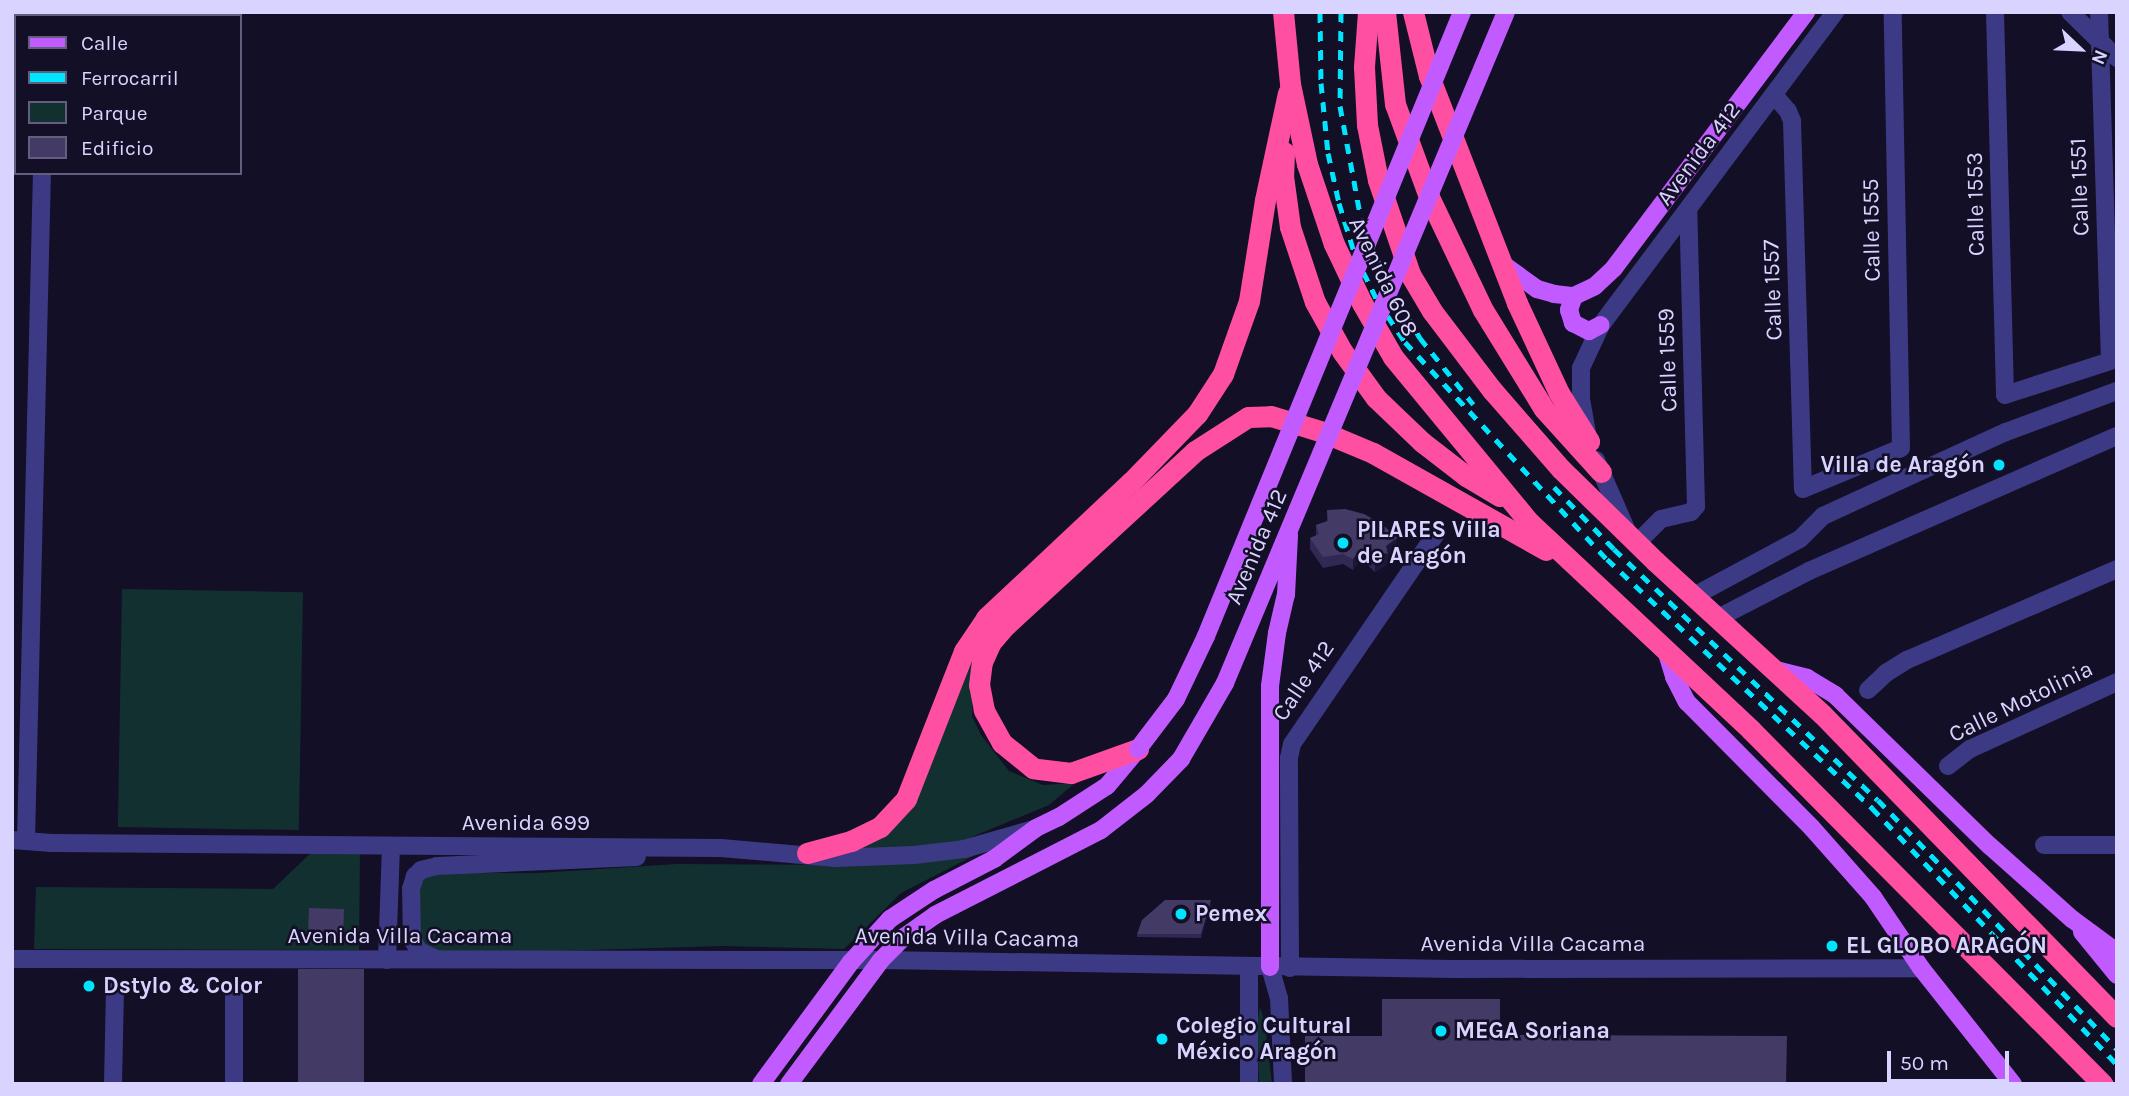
<!DOCTYPE html>
<html>
<head>
<meta charset="utf-8">
<style>
	body { margin:0 }
	#map { position:relative; width:2129px; height:1096px; overflow:hidden; background:#130f26; font-family:Karla,sans-serif }
	div>[style] { position:absolute }
	[style*='--x'] { left:calc(var(--x)*1px); top:calc(var(--y)*1px); width:calc(var(--w)*1px); rotate:calc(var(--a)*1deg) }
	.green>* { inset:0; background:#12302f; transform-origin:0 0 }
	.minor>* { height:18px; margin:-9px; padding:0 9px; transform-origin:9px; border-radius:9px; background:#3d3a85 }
	.major>* { height:18px; margin:-9px; padding:0 9px; transform-origin:9px; border-radius:9px; background:#c25bff }
	.highway>* { height:21px; margin:-10.5px; padding:0 10.5px; transform-origin:10.5px; border-radius:10.5px; background:#ff4fa3 }
	.rail>* { height:5px; margin-top:-2.5px; transform-origin:0; background:repeating-linear-gradient(90deg,#00e5ff 0 10px,transparent 0 19px) }
	.major-bridge>* { height:18px; margin:-9px; padding:0 9px; transform-origin:9px; border-radius:9px; background:#c25bff }
	.wall>* { inset:0; background:#312854; transform-origin:0 0 }
	.shaded-wall>* { inset:0; background:#1d163a }
	.building>* { inset:0; background:#433a66; transform-origin:0 0 }
	.dots>* { width:19px; height:19px; translate:-50% -50%; box-sizing:border-box; border:4px solid #130f26; border-radius:50% }
	span { translate:-50% -50%; white-space:nowrap; text-align:center; line-height:1.15; -webkit-text-stroke:5px #130f26; paint-order:stroke }
	.street-label { font-size:23px; color:#d9d4ff }
	.poi-label { font-size:23px; color:#d9d4ff; font-weight:700 }
	.right { translate:-100% -50%; text-align:right }
	.left { translate:0 -50%; text-align:left }
	.frame { position:absolute; inset:0; border:14px solid #d9d4ff; pointer-events:none }
	.legend { position:absolute; left:14px; top:14px; width:228px; height:161px; box-sizing:border-box; background:#130f26; border:2px solid #625e7d; margin:0; padding:9px 12px; list-style:none; font-size:21px; color:#d9d4ff }
	.legend li { display:flex; align-items:center; gap:14px; height:35px }
	.legend b { width:35px; border:2px solid #625e7d }
	.north { position:absolute; left:2045px; top:14px; width:70px; height:70px; -webkit-text-stroke:5px #130f26; paint-order:stroke; rotate:113deg; font-size:19px; font-weight:700; line-height:28px; text-align:center; color:#d9d4ff }
	.north::after { content:''; display:block; margin:auto; width:24px; height:32px; background:#d9d4ff; clip-path:polygon(50% 0,100% 100%,50% 72%,0 100%) }
	.scale { position:absolute; left:1887px; top:1051px; width:122px; height:32px; box-sizing:border-box; border:4px solid #d9d4ff; border-top:0; padding-left:9px; font-size:21px; line-height:24px; white-space:nowrap; color:#d9d4ff; -webkit-text-stroke:5px #130f26; paint-order:stroke }
</style>
</head>
<body>
<div id="map">
	<div class="green">
		<i style="left:122px;top:589px;width:181px;height:238px;rotate:1deg"></i>
		<i style="clip-path:polygon(983px 639px,974px 676px,972px 716px,981px 735px,1009px 771px,1043px 785px,1075px 783px,1049px 805px,962px 841px,902px 849px,859px 849px,877px 839px)"></i>
		<i style="clip-path:polygon(313px 851px,360px 851px,359px 950px,34px 949px,36px 887px,273px 889px)"></i>
		<i style="clip-path:polygon(983px 851px,901px 893px,844px 949px,722px 946px,429px 955px,416px 934px,414px 912px,421px 879px,435px 873px,538px 873px,677px 864px,857px 865px)"></i>
		<i style="clip-path:polygon(1260px 1007px,1265px 1023px,1272px 1084px,1259px 1084px,1257px 1023px)"></i>
	</div>
	<div class="minor">
		<i style="--x:1995;--y:12;--w:383;--a:88.5"></i>
		<i style="--x:2005;--y:395;--w:110;--a:-17.9"></i>
		<i style="--x:2110;--y:361;--w:349;--a:-91.8"></i>
		<i style="--x:2070;--y:12;--w:66;--a:44.4"></i>
		<i style="--x:46;--y:16;--w:4;--a:-90"></i>
		<i style="--x:1774;--y:95;--w:21;--a:49"></i>
		<i style="--x:1788;--y:111;--w:11;--a:68"></i>
		<i style="--x:1792;--y:121;--w:368;--a:88.3"></i>
		<i style="--x:1803;--y:489;--w:106;--a:-22.7"></i>
		<i style="--x:1901;--y:448;--w:436;--a:-91.1"></i>
		<i style="--x:1587;--y:433;--w:36;--a:-100"></i>
		<i style="--x:1581;--y:398;--w:30;--a:-90"></i>
		<i style="--x:1581;--y:368;--w:47;--a:-65.1"></i>
		<i style="--x:1601;--y:325;--w:391;--a:-53.2"></i>
		<i style="--x:1596;--y:460;--w:77;--a:66.4"></i>
		<i style="--x:1637;--y:543;--w:34;--a:-45"></i>
		<i style="--x:1661;--y:519;--w:31;--a:-13"></i>
		<i style="--x:1691;--y:512;--w:8;--a:-50"></i>
		<i style="--x:1696;--y:506;--w:297;--a:-91.5"></i>
		<i style="--x:1694;--y:596;--w:120;--a:-28.3"></i>
		<i style="--x:1800;--y:539;--w:33;--a:-45"></i>
		<i style="--x:1823;--y:516;--w:201;--a:-24.7"></i>
		<i style="--x:2006;--y:432;--w:118;--a:-20.3"></i>
		<i style="--x:1718;--y:618;--w:102;--a:-27.3"></i>
		<i style="--x:1809;--y:571;--w:336;--a:-23.7"></i>
		<i style="--x:1868;--y:690;--w:25;--a:-43"></i>
		<i style="--x:1886;--y:673;--w:25;--a:-32"></i>
		<i style="--x:1907;--y:660;--w:229;--a:-23.4"></i>
		<i style="--x:1948;--y:766;--w:28;--a:-38"></i>
		<i style="--x:1970;--y:749;--w:162;--a:-24.5"></i>
		<i style="--x:12;--y:840;--w:40;--a:4.3"></i>
		<i style="--x:52;--y:843;--w:669;--a:0.43"></i>
		<i style="--x:721;--y:848;--w:115;--a:5"></i>
		<i style="--x:836;--y:858;--w:78;--a:-2.2"></i>
		<i style="--x:914;--y:855;--w:50;--a:-6.8"></i>
		<i style="--x:964;--y:849;--w:73;--a:-15.9"></i>
		<i style="--x:26;--y:840;--w:667;--a:-88.63"></i>
		<i style="--x:2044;--y:845;--w:73;--a:0"></i>
		<i style="--x:12;--y:959;--w:869;--a:0.07"></i>
		<i style="--x:881;--y:960;--w:573;--a:0.9"></i>
		<i style="--x:1454;--y:969;--w:467;--a:-0.1"></i>
		<i style="--x:436;--y:959;--w:19;--a:-155"></i>
		<i style="--x:419;--y:951;--w:14;--a:-120"></i>
		<i style="--x:412;--y:939;--w:50;--a:-91.1"></i>
		<i style="--x:411;--y:889;--w:14;--a:-73"></i>
		<i style="--x:415;--y:876;--w:8;--a:-45"></i>
		<i style="--x:421;--y:870;--w:16;--a:-14"></i>
		<i style="--x:437;--y:866;--w:200;--a:-2.6"></i>
		<i style="--x:387;--y:960;--w:113;--a:-88"></i>
		<i style="--x:1270;--y:967;--w:32;--a:74"></i>
		<i style="--x:1279;--y:998;--w:86;--a:87.3"></i>
		<i style="--x:1290;--y:968;--w:210;--a:-90.3"></i>
		<i style="--x:1289;--y:758;--w:14;--a:-78"></i>
		<i style="--x:1292;--y:744;--w:257;--a:-55.6"></i>
		<i style="--x:113;--y:1084;--w:93;--a:-88.8"></i>
		<i style="--x:234;--y:1084;--w:92;--a:-90"></i>
		<i style="--x:1249;--y:1084;--w:116;--a:-90"></i>
	</div>
	<div class="major">
		<i style="--x:1504;--y:265;--w:41;--a:36"></i>
		<i style="--x:1537;--y:289;--w:18;--a:16"></i>
		<i style="--x:1554;--y:294;--w:20;--a:6"></i>
		<i style="--x:1574;--y:296;--w:23;--a:-25"></i>
		<i style="--x:1595;--y:286;--w:26;--a:-43"></i>
		<i style="--x:1614;--y:268;--w:320;--a:-53.1"></i>
		<i style="--x:1574;--y:296;--w:15;--a:110"></i>
		<i style="--x:1569;--y:310;--w:14;--a:73"></i>
		<i style="--x:1573;--y:323;--w:18;--a:27"></i>
		<i style="--x:1589;--y:331;--w:13;--a:-27"></i>
		<i style="--x:1666;--y:650;--w:28;--a:73"></i>
		<i style="--x:1674;--y:677;--w:28;--a:63"></i>
		<i style="--x:1687;--y:702;--w:177;--a:45.2"></i>
		<i style="--x:1812;--y:828;--w:92;--a:48.5"></i>
		<i style="--x:1873;--y:897;--w:86;--a:55.9"></i>
		<i style="--x:1921;--y:968;--w:148;--a:51.6"></i>
		<i style="--x:1776;--y:670;--w:32;--a:14"></i>
		<i style="--x:1807;--y:678;--w:33;--a:31"></i>
		<i style="--x:1835;--y:695;--w:216;--a:44.3"></i>
		<i style="--x:1990;--y:846;--w:110;--a:41.7"></i>
		<i style="--x:2072;--y:919;--w:56;--a:36.3"></i>
		<i style="--x:2082;--y:932;--w:55;--a:50.9"></i>
		<i style="--x:1270;--y:967;--w:281;--a:-90"></i>
		<i style="--x:1270;--y:686;--w:53;--a:-82.5"></i>
		<i style="--x:1277;--y:633;--w:39;--a:-77"></i>
		<i style="--x:1286;--y:595;--w:60;--a:-87.1"></i>
		<i style="--x:761;--y:1084;--w:152;--a:-53.6"></i>
		<i style="--x:851;--y:962;--w:58;--a:-47.8"></i>
		<i style="--x:890;--y:919;--w:53;--a:-33.4"></i>
		<i style="--x:934;--y:890;--w:68;--a:-27.3"></i>
		<i style="--x:994;--y:859;--w:52;--a:-36.4"></i>
		<i style="--x:1036;--y:828;--w:25;--a:-26"></i>
		<i style="--x:1059;--y:817;--w:57;--a:-32.9"></i>
		<i style="--x:1107;--y:786;--w:48;--a:-50"></i>
		<i style="--x:789;--y:1084;--w:154;--a:-53.4"></i>
		<i style="--x:881;--y:960;--w:33;--a:-45"></i>
		<i style="--x:904;--y:937;--w:38;--a:-35"></i>
		<i style="--x:935;--y:915;--w:186;--a:-27.1"></i>
		<i style="--x:1101;--y:830;--w:58;--a:-38"></i>
	</div>
	<div class="highway">
		<i style="--x:1283;--y:12;--w:72;--a:84.4"></i>
		<i style="--x:1290;--y:84;--w:82;--a:78"></i>
		<i style="--x:1307;--y:164;--w:84;--a:71.4"></i>
		<i style="--x:1334;--y:244;--w:65;--a:64.6"></i>
		<i style="--x:1362;--y:303;--w:62;--a:60.1"></i>
		<i style="--x:1393;--y:357;--w:214;--a:50.5"></i>
		<i style="--x:1529;--y:522;--w:304;--a:43.1"></i>
		<i style="--x:1751;--y:730;--w:499;--a:45.2"></i>
		<i style="--x:1368;--y:12;--w:55;--a:94.2"></i>
		<i style="--x:1364;--y:67;--w:58;--a:87"></i>
		<i style="--x:1367;--y:125;--w:56;--a:78.7"></i>
		<i style="--x:1378;--y:180;--w:99;--a:71.2"></i>
		<i style="--x:1410;--y:274;--w:43;--a:59.3"></i>
		<i style="--x:1432;--y:311;--w:99;--a:52.8"></i>
		<i style="--x:1492;--y:390;--w:105;--a:48.9"></i>
		<i style="--x:1561;--y:469;--w:132;--a:44.4"></i>
		<i style="--x:1655;--y:561;--w:226;--a:42.5"></i>
		<i style="--x:1822;--y:714;--w:423;--a:45.8"></i>
		<i style="--x:1385;--y:12;--w:93;--a:83.8"></i>
		<i style="--x:1395;--y:104;--w:99;--a:69.9"></i>
		<i style="--x:1429;--y:197;--w:125;--a:64.5"></i>
		<i style="--x:1483;--y:310;--w:116;--a:58.4"></i>
		<i style="--x:1544;--y:409;--w:85;--a:47.9"></i>
		<i style="--x:1413;--y:12;--w:66;--a:76"></i>
		<i style="--x:1429;--y:76;--w:243;--a:68.8"></i>
		<i style="--x:1517;--y:303;--w:99;--a:65"></i>
		<i style="--x:1559;--y:393;--w:57;--a:58"></i>
		<i style="--x:1284;--y:152;--w:24;--a:92"></i>
		<i style="--x:1283;--y:176;--w:51;--a:82.2"></i>
		<i style="--x:1290;--y:227;--w:79;--a:71.6"></i>
		<i style="--x:1315;--y:302;--w:56;--a:61.1"></i>
		<i style="--x:1342;--y:351;--w:58;--a:54.1"></i>
		<i style="--x:1376;--y:398;--w:64;--a:43.7"></i>
		<i style="--x:1422;--y:442;--w:56;--a:37.7"></i>
		<i style="--x:1466;--y:476;--w:39;--a:31"></i>
		<i style="--x:1138;--y:749;--w:71;--a:160.3"></i>
		<i style="--x:1071;--y:773;--w:38;--a:-173"></i>
		<i style="--x:1033;--y:768;--w:40;--a:-141"></i>
		<i style="--x:1002;--y:743;--w:38;--a:-119"></i>
		<i style="--x:984;--y:710;--w:25;--a:-101"></i>
		<i style="--x:979;--y:685;--w:23;--a:-83"></i>
		<i style="--x:982;--y:662;--w:22;--a:-66"></i>
		<i style="--x:991;--y:642;--w:23;--a:-49"></i>
		<i style="--x:1006;--y:625;--w:257;--a:-42.6"></i>
		<i style="--x:1195;--y:451;--w:63;--a:-32.7"></i>
		<i style="--x:1248;--y:417;--w:23;--a:-2"></i>
		<i style="--x:1271;--y:416;--w:54;--a:17.1"></i>
		<i style="--x:1323;--y:432;--w:54;--a:22.8"></i>
		<i style="--x:1373;--y:453;--w:198;--a:29.3"></i>
		<i style="--x:807;--y:853;--w:46;--a:-15.3"></i>
		<i style="--x:851;--y:841;--w:32;--a:-26"></i>
		<i style="--x:880;--y:827;--w:38;--a:-47"></i>
		<i style="--x:906;--y:799;--w:159;--a:-68.6"></i>
		<i style="--x:964;--y:651;--w:40;--a:-56"></i>
		<i style="--x:986;--y:618;--w:199;--a:-43.2"></i>
		<i style="--x:1131;--y:482;--w:95;--a:-45.9"></i>
		<i style="--x:1197;--y:414;--w:48;--a:-57"></i>
		<i style="--x:1223;--y:374;--w:77;--a:-70.4"></i>
		<i style="--x:1249;--y:301;--w:102;--a:-81"></i>
		<i style="--x:1265;--y:200;--w:109;--a:-77.9"></i>
	</div>
	<div class="rail">
		<i style="--x:1320;--y:12;--w:71;--a:89.2"></i>
		<i style="--x:1321;--y:83;--w:70;--a:84.3"></i>
		<i style="--x:1328;--y:153;--w:51;--a:77.6"></i>
		<i style="--x:1339;--y:203;--w:54;--a:72.9"></i>
		<i style="--x:1355;--y:255;--w:50;--a:63.9"></i>
		<i style="--x:1377;--y:300;--w:50;--a:56.3"></i>
		<i style="--x:1405;--y:342;--w:296;--a:47.1"></i>
		<i style="--x:1607;--y:559;--w:364;--a:43.2"></i>
		<i style="--x:1872;--y:808;--w:354;--a:46.3"></i>
		<i style="--x:1341;--y:12;--w:94;--a:90.6"></i>
		<i style="--x:1340;--y:106;--w:121;--a:79.5"></i>
		<i style="--x:1362;--y:225;--w:64;--a:66.2"></i>
		<i style="--x:1388;--y:284;--w:63;--a:59.3"></i>
		<i style="--x:1420;--y:338;--w:85;--a:51.2"></i>
		<i style="--x:1554;--y:487;--w:86;--a:45.9"></i>
		<i style="--x:1614;--y:549;--w:364;--a:43.6"></i>
		<i style="--x:1878;--y:800;--w:345;--a:46.2"></i>
	</div>
	<div class="major-bridge">
		<i style="--x:1138;--y:749;--w:63;--a:-52.8"></i>
		<i style="--x:1176;--y:699;--w:70;--a:-64.5"></i>
		<i style="--x:1206;--y:636;--w:674;--a:-67.69"></i>
		<i style="--x:1147;--y:794;--w:49;--a:-45.8"></i>
		<i style="--x:1181;--y:759;--w:88;--a:-59.9"></i>
		<i style="--x:1225;--y:683;--w:727;--a:-67.28"></i>
	</div>
	<div class="wall">
		<i style="clip-path:polygon(1327px 510px,1397px 549px,1388px 555px,1388px 564px,1375px 572px,1361px 559px,1353px 570px,1343px 564px,1323px 568px,1310px 549px,1310px 538px,1316px 536px,1316px 525px,1327px 521px)"></i>
		<i style="clip-path:polygon(1211px 904px,1201px 938px,1137px 937px,1137px 934px)"></i>
		<i style="left:309px;top:908px;width:35px;height:29px;rotate:2deg"></i>
	</div>
	<div class="shaded-wall">
		<i style="clip-path:polygon(1397px 538px,1397px 549px,1388px 555px,1388px 564px,1375px 572px,1375px 562px,1386px 546px)"></i>
		<i style="clip-path:polygon(1361px 548px,1361px 559px,1353px 570px,1353px 559px)"></i>
		<i style="clip-path:polygon(1211px 900px,1211px 904px,1201px 938px,1201px 934px)"></i>
	</div>
	<div class="building">
		<i style="clip-path:polygon(1345px 509px,1364px 514px,1382px 524px,1397px 538px,1386px 546px,1388px 554px,1375px 562px,1361px 548px,1353px 559px,1343px 554px,1323px 557px,1310px 538px,1319px 534px,1316px 525px,1328px 521px,1327px 510px)"></i>
		<i style="clip-path:polygon(1165px 900px,1211px 900px,1201px 934px,1137px 934px,1142px 920px)"></i>
		<i style="left:309px;top:908px;width:35px;height:26px;rotate:2deg"></i>
		<i style="left:298px;top:969px;width:66px;height:115px"></i>
		<i style="clip-path:polygon(1382px 999px,1500px 999px,1500px 1035px,1787px 1036px,1786px 1084px,1305px 1084px,1305px 1036px,1382px 1036px)"></i>
	</div>
	<div class="dots">
		<i style="left:1999px;top:465px;background:#00e5ff"></i>
		<i style="left:1343px;top:543px;background:#00e5ff"></i>
		<i style="left:1181px;top:914px;background:#00e5ff"></i>
		<i style="left:1832px;top:946px;background:#00e5ff"></i>
		<i style="left:89px;top:986px;background:#00e5ff"></i>
		<i style="left:1441px;top:1031px;background:#00e5ff"></i>
		<i style="left:1162px;top:1039px;background:#00e5ff"></i>
	</div>
	<div class="street-label">
		<span style="left:1699px;top:154px;rotate:-53deg">Avenida 412</span>
		<span style="left:2080px;top:187px;rotate:-92deg">Calle 1551</span>
		<span style="left:1976px;top:204px;rotate:-91deg">Calle 1553</span>
		<span style="left:1872px;top:230px;rotate:-91deg">Calle 1555</span>
		<span style="left:1383px;top:277px;rotate:64deg">Avenida 608</span>
		<span style="left:1773px;top:290px;rotate:-92deg">Calle 1557</span>
		<span style="left:1668px;top:360px;rotate:-92deg">Calle 1559</span>
		<span style="left:1257px;top:547px;rotate:-67deg">Avenida 412</span>
		<span style="left:1304px;top:681px;rotate:-56deg">Calle 412</span>
		<span style="left:2021px;top:702px;rotate:-26deg">Calle Motolinia</span>
		<span style="left:526px;top:823px">Avenida 699</span>
		<span style="left:400px;top:936px">Avenida Villa Cacama</span>
		<span style="left:967px;top:938px;rotate:1deg">Avenida Villa Cacama</span>
		<span style="left:1533px;top:944px">Avenida Villa Cacama</span>
	</div>
	<div class="poi-label">
		<span class="right" style="left:1985px;top:465px">Villa de Aragón</span>
		<span class="left" style="left:1357px;top:543px">PILARES Villa<br>de Aragón</span>
		<span class="left" style="left:1195px;top:914px">Pemex</span>
		<span class="left" style="left:1846px;top:946px">EL GLOBO ARAGÓN</span>
		<span class="left" style="left:103px;top:986px">Dstylo &amp; Color</span>
		<span class="left" style="left:1176px;top:1039px">Colegio Cultural<br>México Aragón</span>
		<span class="left" style="left:1455px;top:1031px">MEGA Soriana</span>
	</div>
	<div class="frame"></div>
	<ul class="legend">
	<li><b style="height:9px;background:#c25bff"></b>Calle</li>
	<li><b style="height:9px;background:#00e5ff"></b>Ferrocarril</li>
	<li><b style="height:19px;background:#12302f"></b>Parque</li>
	<li><b style="height:19px;background:#433a66"></b>Edificio</li>
	</ul>
	<div class="north">N</div>
	<div class="scale">50 m</div>
</div>
</body>
</html>
